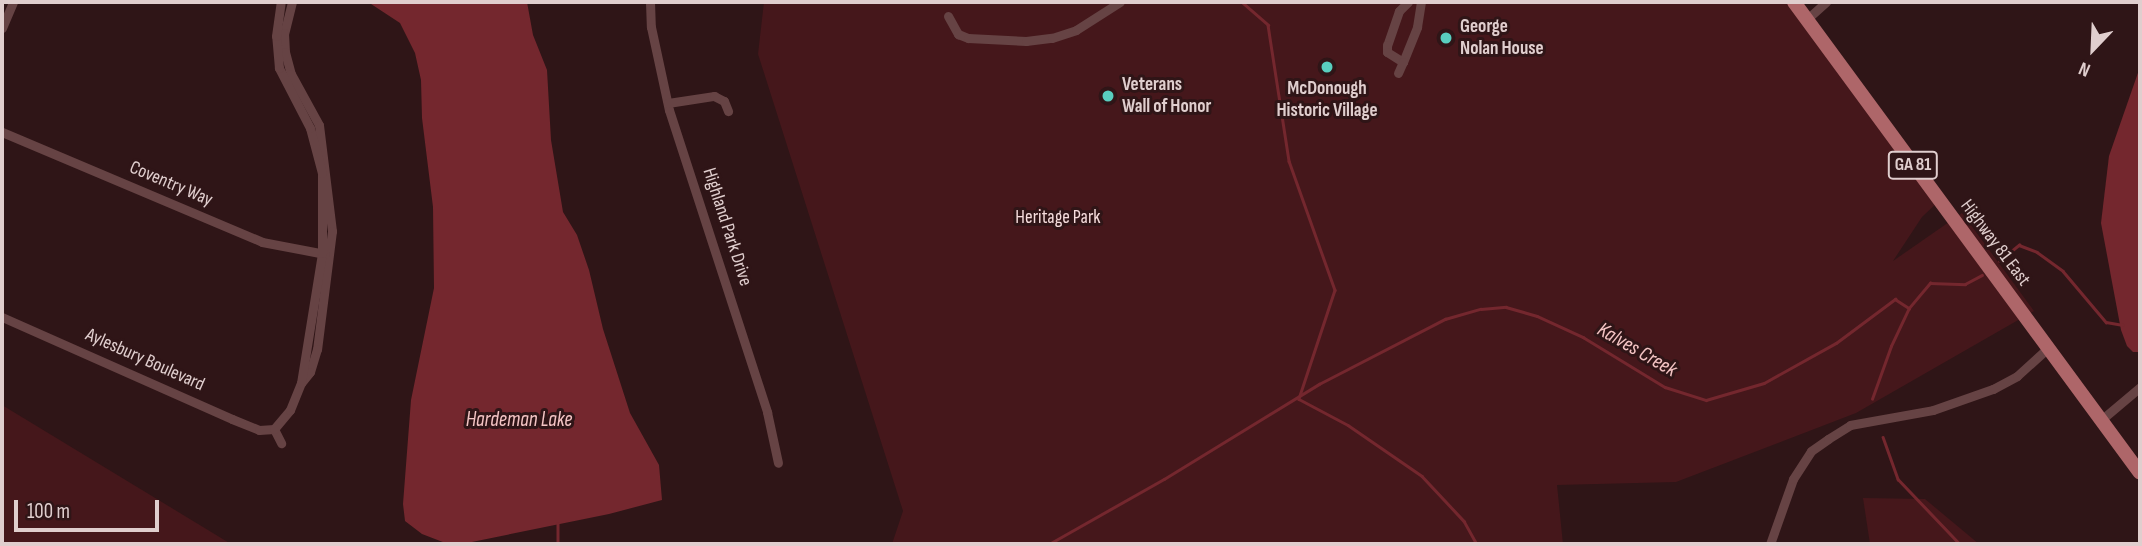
<!DOCTYPE html>
<html>
<head>
<meta charset="utf-8">
<style>
	body { margin:0 }
	#map { position:relative; width:2142px; height:546px; overflow:hidden; background:#2f1517; font-family:"Sofia Sans Condensed",sans-serif }
	div>[style] { position:absolute }
	[style*='--x'] { left:calc(var(--x)*1px); top:calc(var(--y)*1px); width:calc(var(--w)*1px); rotate:calc(var(--a)*1deg) }
	.green>* { inset:0; background:#45171b }
	.water>* { inset:0; background:#74272e }
	.stream>* { height:2.5px; margin:-1.25px; padding:0 1.25px; transform-origin:1.25px; border-radius:1.25px; background:#74272e }
	.street>* { height:9px; margin:-4.5px; padding:0 4.5px; transform-origin:4.5px; border-radius:4.5px; background:#664344 }
	.primary>* { height:14px; margin:-7px; padding:0 7px; transform-origin:7px; border-radius:7px; background:#ae6669 }
	.dots>* { width:19px; height:19px; translate:-50% -50%; box-sizing:border-box; border:4px solid #2f1517; border-radius:50% }
	span { translate:-50% -50%; white-space:nowrap; text-align:center; line-height:1.15; -webkit-text-stroke:6px #2f1517; paint-order:stroke }
	.shield-label span { padding:2px 5px; background:#2f1517; border:2px solid; border-radius:5px; -webkit-text-stroke-width:0 }
	.shield-label { font-size:18px; color:#e0cece; font-weight:700 }
	.poi-label { font-size:19px; color:#e0cece; font-weight:700 }
	.left { translate:0 -50%; text-align:left }
	.street-label { font-size:19px; color:#e0cece }
	.park-label { font-size:19px; color:#f6dddd }
	.water-label { font-size:21px; color:#f4c4c4; font-style:italic }
	.frame { position:absolute; inset:0; border:4px solid #e0cece; pointer-events:none }
	.north { position:absolute; left:2058px; top:14px; width:70px; height:70px; -webkit-text-stroke:5px #2f1517; paint-order:stroke; rotate:203deg; font-size:19px; font-weight:700; line-height:28px; text-align:center; color:#e0cece }
	.north::after { content:''; display:block; margin:auto; width:24px; height:32px; background:#e0cece; clip-path:polygon(50% 0,100% 100%,50% 72%,0 100%) }
	.scale { position:absolute; left:14px; top:500px; width:145px; height:32px; box-sizing:border-box; border:4px solid #e0cece; border-top:0; padding-left:9px; font-size:21px; line-height:24px; white-space:nowrap; color:#e0cece; -webkit-text-stroke:5px #2f1517; paint-order:stroke }
</style>
</head>
<body>
<div id="map">
	<div class="green">
		<i style="clip-path:polygon(764px 2px,1790px 2px,1939px 201px,1922px 217px,1893px 261px,1962px 213px,2034px 311px,1856px 413px,1676px 482px,1557px 485px,1563px 544px,892px 544px,903px 511px,758px 54px)"></i>
		<i style="clip-path:polygon(2px 405px,231px 544px,2px 544px)"></i>
		<i style="clip-path:polygon(1863px 498px,1925px 499px,1979px 544px,1870px 544px)"></i>
	</div>
	<div class="water">
		<i style="clip-path:polygon(368px 2px,527px 2px,533px 35px,547px 70px,551px 140px,563px 212px,577px 235px,589px 270px,603px 329px,630px 413px,659px 465px,662px 500px,609px 514px,462px 544px,448px 544px,422px 534px,405px 521px,403px 504px,411px 400px,434px 288px,433px 207px,422px 118px,421px 80px,415px 53px,400px 23px)"></i>
		<i style="clip-path:polygon(2140px 67px,2140px 352px,2133px 352px,2127px 346px,2121px 330px,2101px 223px,2109px 156px)"></i>
	</div>
	<div class="stream">
		<i style="--x:1242;--y:2;--w:35;--a:41"></i>
		<i style="--x:1268;--y:25;--w:138;--a:81.2"></i>
		<i style="--x:1289;--y:161;--w:137;--a:70.4"></i>
		<i style="--x:1335;--y:290;--w:115;--a:108.3"></i>
		<i style="--x:1999;--y:261;--w:26;--a:-39"></i>
		<i style="--x:2019;--y:245;--w:19;--a:21"></i>
		<i style="--x:2037;--y:252;--w:32;--a:36"></i>
		<i style="--x:2063;--y:271;--w:67;--a:49.9"></i>
		<i style="--x:2106;--y:322;--w:17;--a:10"></i>
		<i style="--x:1299;--y:399;--w:55;--a:28"></i>
		<i style="--x:1348;--y:425;--w:90;--a:34.6"></i>
		<i style="--x:1422;--y:476;--w:62;--a:47"></i>
		<i style="--x:1464;--y:521;--w:26;--a:61"></i>
		<i style="--x:1872;--y:399;--w:56;--a:-70.3"></i>
		<i style="--x:1891;--y:346;--w:42;--a:-64.7"></i>
		<i style="--x:1909;--y:308;--w:33;--a:-50"></i>
		<i style="--x:1930;--y:283;--w:35;--a:2"></i>
		<i style="--x:1965;--y:284;--w:19;--a:-28"></i>
		<i style="--x:1883;--y:437;--w:45;--a:70.3"></i>
		<i style="--x:1898;--y:479;--w:90;--a:46.4"></i>
		<i style="--x:558;--y:523;--w:21;--a:90"></i>
		<i style="--x:1049;--y:544;--w:132;--a:-29.5"></i>
		<i style="--x:1164;--y:479;--w:182;--a:-31.5"></i>
		<i style="--x:1319;--y:384;--w:142;--a:-27.3"></i>
		<i style="--x:1445;--y:319;--w:37;--a:-16"></i>
		<i style="--x:1481;--y:309;--w:25;--a:-5"></i>
		<i style="--x:1506;--y:307;--w:32;--a:16"></i>
		<i style="--x:1537;--y:316;--w:51;--a:24.5"></i>
		<i style="--x:1583;--y:337;--w:96;--a:31.4"></i>
		<i style="--x:1665;--y:387;--w:43;--a:17.6"></i>
		<i style="--x:1706;--y:400;--w:60;--a:-16.3"></i>
		<i style="--x:1764;--y:383;--w:82;--a:-29.1"></i>
		<i style="--x:1836;--y:343;--w:74;--a:-36.7"></i>
		<i style="--x:1895;--y:299;--w:17;--a:33"></i>
	</div>
	<div class="street">
		<i style="--x:292;--y:2;--w:32;--a:104"></i>
		<i style="--x:284;--y:33;--w:19;--a:87"></i>
		<i style="--x:285;--y:52;--w:23;--a:75"></i>
		<i style="--x:291;--y:74;--w:58;--a:61.2"></i>
		<i style="--x:319;--y:125;--w:107;--a:83"></i>
		<i style="--x:332;--y:231;--w:119;--a:97.2"></i>
		<i style="--x:317;--y:349;--w:24;--a:107"></i>
		<i style="--x:310;--y:372;--w:14;--a:129"></i>
		<i style="--x:650;--y:2;--w:25;--a:88"></i>
		<i style="--x:651;--y:27;--w:85;--a:77.8"></i>
		<i style="--x:669;--y:110;--w:318;--a:72"></i>
		<i style="--x:767;--y:412;--w:52;--a:77.8"></i>
		<i style="--x:1408;--y:2;--w:13;--a:135"></i>
		<i style="--x:1399;--y:11;--w:36;--a:109"></i>
		<i style="--x:1387;--y:45;--w:7;--a:90"></i>
		<i style="--x:1387;--y:52;--w:19;--a:32"></i>
		<i style="--x:1403;--y:62;--w:38;--a:-68"></i>
		<i style="--x:1417;--y:27;--w:25;--a:-81"></i>
		<i style="--x:948;--y:16;--w:21;--a:61"></i>
		<i style="--x:958;--y:34;--w:11;--a:22"></i>
		<i style="--x:968;--y:38;--w:58;--a:3"></i>
		<i style="--x:1026;--y:41;--w:26;--a:-7"></i>
		<i style="--x:1052;--y:38;--w:25;--a:-18"></i>
		<i style="--x:1076;--y:30;--w:52;--a:-32.5"></i>
		<i style="--x:1806;--y:20;--w:27;--a:-42"></i>
		<i style="--x:2;--y:28;--w:28;--a:-67"></i>
		<i style="--x:1398;--y:73;--w:12;--a:-66"></i>
		<i style="--x:668;--y:103;--w:47;--a:-8.7"></i>
		<i style="--x:714;--y:96;--w:11;--a:27"></i>
		<i style="--x:724;--y:101;--w:11;--a:68"></i>
		<i style="--x:2;--y:132;--w:282;--a:22.9"></i>
		<i style="--x:262;--y:242;--w:64;--a:10.8"></i>
		<i style="--x:2;--y:317;--w:252;--a:23.9"></i>
		<i style="--x:232;--y:419;--w:29;--a:22"></i>
		<i style="--x:259;--y:430;--w:15;--a:-4"></i>
		<i style="--x:274;--y:429;--w:16;--a:63"></i>
		<i style="--x:2101;--y:420;--w:51;--a:-40.2"></i>
		<i style="--x:274;--y:429;--w:25;--a:-50"></i>
		<i style="--x:290;--y:410;--w:29;--a:-68"></i>
		<i style="--x:301;--y:383;--w:132;--a:-80.8"></i>
		<i style="--x:322;--y:253;--w:80;--a:-90"></i>
		<i style="--x:322;--y:173;--w:47;--a:-104.9"></i>
		<i style="--x:310;--y:128;--w:68;--a:-117.3"></i>
		<i style="--x:279;--y:68;--w:32;--a:-95"></i>
		<i style="--x:276;--y:36;--w:34;--a:-82"></i>
		<i style="--x:1770;--y:544;--w:69;--a:-70.5"></i>
		<i style="--x:1793;--y:479;--w:33;--a:-57"></i>
		<i style="--x:1811;--y:451;--w:21;--a:-35"></i>
		<i style="--x:1828;--y:439;--w:26;--a:-32"></i>
		<i style="--x:1850;--y:425;--w:84;--a:-10.2"></i>
		<i style="--x:1933;--y:410;--w:64;--a:-19.3"></i>
		<i style="--x:1993;--y:389;--w:27;--a:-28"></i>
		<i style="--x:2017;--y:376;--w:43;--a:-42.2"></i>
	</div>
	<div class="primary">
		<i style="--x:1794;--y:2;--w:584;--a:53.7"></i>
	</div>
	<div class="dots">
		<i style="left:1446px;top:38px;background:#59cebf"></i>
		<i style="left:1327px;top:67px;background:#59cebf"></i>
		<i style="left:1108px;top:96px;background:#59cebf"></i>
	</div>
	<div class="shield-label">
		<span style="left:1913px;top:165px">GA 81</span>
	</div>
	<div class="poi-label">
		<span class="left" style="left:1460px;top:38px">George<br>Nolan House</span>
		<span class="left" style="left:1122px;top:96px">Veterans<br>Wall of Honor</span>
		<span style="left:1327px;top:100px">McDonough<br>Historic Village</span>
	</div>
	<div class="street-label">
		<span style="left:171px;top:184px;rotate:23deg">Coventry Way</span>
		<span style="left:727px;top:227px;rotate:72deg">Highland Park Drive</span>
		<span style="left:1995px;top:243px;rotate:53deg">Highway 81 East</span>
		<span style="left:145px;top:360px;rotate:24deg">Aylesbury Boulevard</span>
	</div>
	<div class="park-label">
		<span style="left:1058px;top:218px">Heritage Park</span>
	</div>
	<div class="water-label">
		<span style="left:1637px;top:350px;rotate:30deg">Kalves Creek</span>
		<span style="left:519px;top:420px">Hardeman Lake</span>
	</div>
	<div class="frame"></div>
	<div class="north">N</div>
	<div class="scale">100 m</div>
</div>
</body>
</html>
